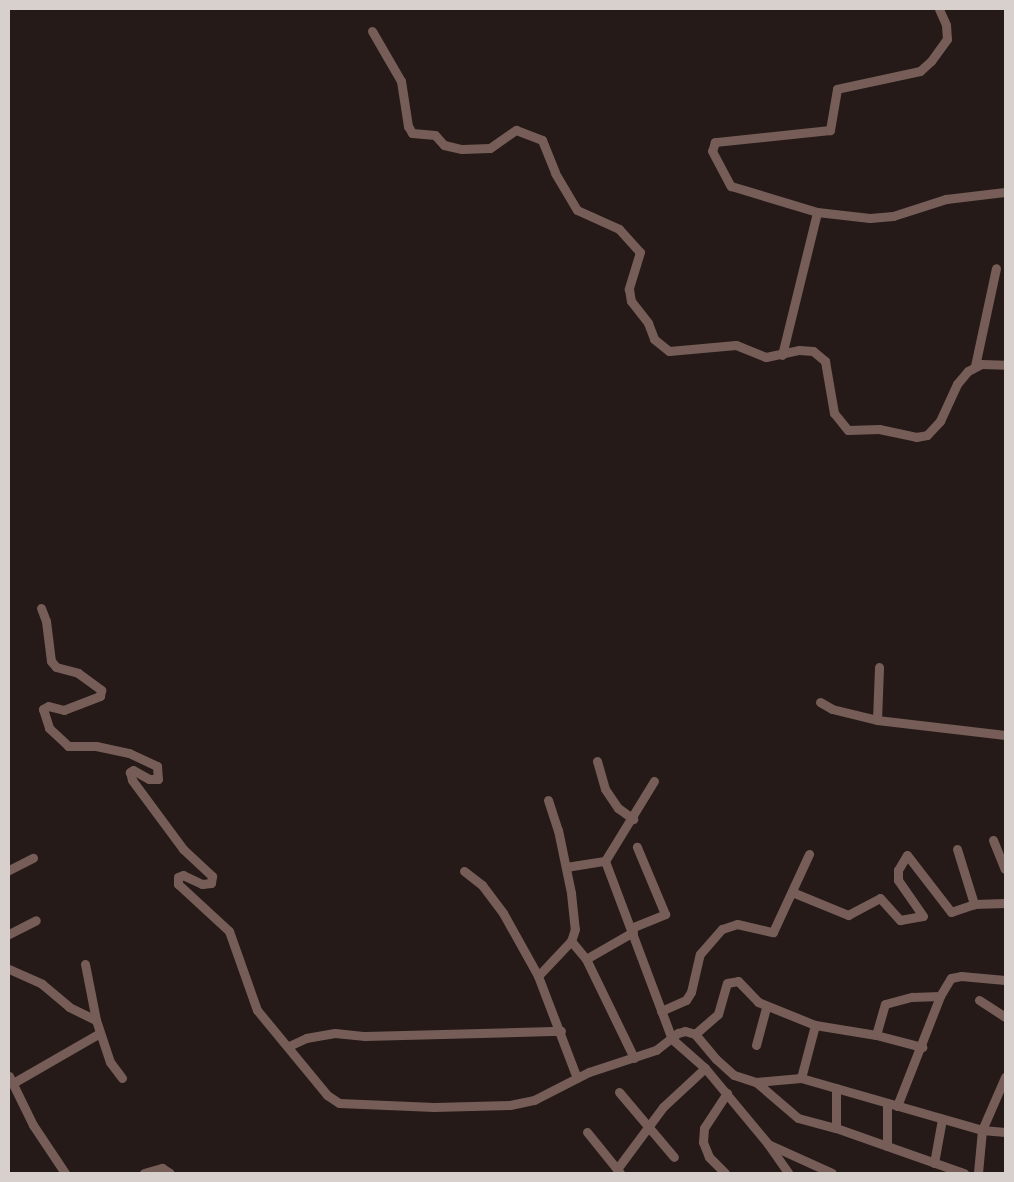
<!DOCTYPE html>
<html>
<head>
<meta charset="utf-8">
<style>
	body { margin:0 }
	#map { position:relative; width:1014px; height:1182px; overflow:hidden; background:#251a17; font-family:"Varela Round",sans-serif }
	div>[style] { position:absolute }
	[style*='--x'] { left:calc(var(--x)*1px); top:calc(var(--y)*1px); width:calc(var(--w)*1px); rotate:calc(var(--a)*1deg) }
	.minor>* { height:9px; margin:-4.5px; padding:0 4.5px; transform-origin:4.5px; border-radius:4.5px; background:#765d57 }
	span { translate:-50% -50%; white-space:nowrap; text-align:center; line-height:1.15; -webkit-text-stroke:5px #1c110e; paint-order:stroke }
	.frame { position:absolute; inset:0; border:10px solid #d8d0cd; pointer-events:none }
</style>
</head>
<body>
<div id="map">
	<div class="minor">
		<i style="--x:939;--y:9;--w:17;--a:66"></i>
		<i style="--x:946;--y:25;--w:14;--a:86"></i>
		<i style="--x:947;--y:39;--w:27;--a:126"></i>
		<i style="--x:931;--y:61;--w:15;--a:138"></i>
		<i style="--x:920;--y:71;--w:85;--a:167.8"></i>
		<i style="--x:837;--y:89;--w:42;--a:99.7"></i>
		<i style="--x:830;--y:130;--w:116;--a:174"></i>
		<i style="--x:715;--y:142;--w:9;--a:108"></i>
		<i style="--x:712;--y:151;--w:40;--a:62"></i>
		<i style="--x:731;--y:186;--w:90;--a:16.8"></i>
		<i style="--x:817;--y:212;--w:53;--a:6.5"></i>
		<i style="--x:870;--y:218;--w:23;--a:-5"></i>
		<i style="--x:893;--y:216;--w:56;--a:-17.8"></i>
		<i style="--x:946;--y:199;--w:59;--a:-6.8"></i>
		<i style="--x:372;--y:31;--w:58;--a:59.9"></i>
		<i style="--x:401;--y:81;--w:46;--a:81.2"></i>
		<i style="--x:408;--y:126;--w:8;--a:60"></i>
		<i style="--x:412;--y:133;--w:23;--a:5"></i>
		<i style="--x:435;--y:135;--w:13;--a:48"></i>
		<i style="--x:444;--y:145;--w:18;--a:13"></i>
		<i style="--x:462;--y:149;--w:28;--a:-2"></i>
		<i style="--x:490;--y:148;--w:32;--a:-35"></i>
		<i style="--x:516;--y:130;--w:28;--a:21"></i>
		<i style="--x:542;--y:140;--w:35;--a:68"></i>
		<i style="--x:555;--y:173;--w:43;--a:59.3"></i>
		<i style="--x:577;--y:210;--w:46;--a:24.3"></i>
		<i style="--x:619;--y:229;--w:31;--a:48"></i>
		<i style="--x:640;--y:252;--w:39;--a:107"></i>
		<i style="--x:629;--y:289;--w:12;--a:81"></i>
		<i style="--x:631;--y:301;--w:28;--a:52"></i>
		<i style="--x:648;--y:323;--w:17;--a:69"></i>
		<i style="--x:654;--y:339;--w:19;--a:39"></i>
		<i style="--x:669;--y:351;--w:67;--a:-5.1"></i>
		<i style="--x:736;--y:345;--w:32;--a:22"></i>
		<i style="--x:766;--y:357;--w:34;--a:-12"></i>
		<i style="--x:799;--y:350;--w:14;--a:4"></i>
		<i style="--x:813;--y:351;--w:16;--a:40"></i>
		<i style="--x:825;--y:361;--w:53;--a:80.2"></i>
		<i style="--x:834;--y:413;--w:22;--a:51"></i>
		<i style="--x:848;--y:430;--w:31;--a:-2"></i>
		<i style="--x:879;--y:429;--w:38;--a:12"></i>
		<i style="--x:916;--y:437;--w:11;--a:-10"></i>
		<i style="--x:927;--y:435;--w:19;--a:-47"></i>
		<i style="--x:940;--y:421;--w:41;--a:-65.3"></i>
		<i style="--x:957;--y:384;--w:17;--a:-50"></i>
		<i style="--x:968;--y:371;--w:15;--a:-28"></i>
		<i style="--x:981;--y:364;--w:24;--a:2"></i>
		<i style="--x:782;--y:355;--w:147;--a:-76.2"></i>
		<i style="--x:975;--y:366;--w:100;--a:-77.9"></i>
		<i style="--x:41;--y:608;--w:14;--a:69"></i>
		<i style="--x:46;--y:621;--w:40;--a:82.9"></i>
		<i style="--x:51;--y:661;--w:8;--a:50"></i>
		<i style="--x:56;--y:667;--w:23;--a:15"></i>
		<i style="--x:78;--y:673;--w:29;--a:36"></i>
		<i style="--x:101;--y:690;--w:6;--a:99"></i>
		<i style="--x:100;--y:696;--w:39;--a:159"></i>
		<i style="--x:64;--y:710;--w:16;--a:-166"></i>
		<i style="--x:48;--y:706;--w:6;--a:149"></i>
		<i style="--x:43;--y:709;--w:20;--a:72"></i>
		<i style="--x:49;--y:728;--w:26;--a:43"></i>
		<i style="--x:68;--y:746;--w:28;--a:0"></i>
		<i style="--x:96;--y:746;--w:34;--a:12"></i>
		<i style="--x:129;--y:753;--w:31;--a:25"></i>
		<i style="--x:157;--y:766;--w:13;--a:86"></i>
		<i style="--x:158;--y:779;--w:9;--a:180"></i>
		<i style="--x:149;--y:779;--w:18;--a:-151"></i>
		<i style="--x:133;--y:770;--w:4;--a:146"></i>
		<i style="--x:130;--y:772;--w:8;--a:76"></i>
		<i style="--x:132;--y:780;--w:86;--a:53.5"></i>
		<i style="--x:183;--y:849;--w:40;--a:43"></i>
		<i style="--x:212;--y:876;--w:7;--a:98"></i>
		<i style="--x:211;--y:883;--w:9;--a:174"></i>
		<i style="--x:202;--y:884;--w:21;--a:-155"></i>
		<i style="--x:183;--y:875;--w:5;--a:158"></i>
		<i style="--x:178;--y:877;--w:7;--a:90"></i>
		<i style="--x:178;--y:884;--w:69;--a:42.7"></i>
		<i style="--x:229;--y:931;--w:84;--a:70.5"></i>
		<i style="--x:257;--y:1010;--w:110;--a:50.5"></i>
		<i style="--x:327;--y:1095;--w:14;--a:34"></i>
		<i style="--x:339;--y:1103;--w:95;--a:2.4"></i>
		<i style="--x:434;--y:1107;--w:76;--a:-1.5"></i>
		<i style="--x:510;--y:1105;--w:25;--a:-12"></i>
		<i style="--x:534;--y:1100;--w:62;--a:-27"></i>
		<i style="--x:589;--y:1072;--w:71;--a:-18.2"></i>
		<i style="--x:656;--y:1050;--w:28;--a:-38"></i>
		<i style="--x:678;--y:1033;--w:7;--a:-16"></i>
		<i style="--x:685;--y:1031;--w:10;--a:17"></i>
		<i style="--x:695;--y:1034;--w:33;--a:50"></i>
		<i style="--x:716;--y:1059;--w:24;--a:42"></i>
		<i style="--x:734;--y:1075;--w:23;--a:18"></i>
		<i style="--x:756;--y:1082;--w:45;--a:-5.1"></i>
		<i style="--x:801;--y:1078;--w:188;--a:16"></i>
		<i style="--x:982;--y:1130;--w:23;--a:5"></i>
		<i style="--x:820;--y:702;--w:14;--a:30"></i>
		<i style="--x:832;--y:709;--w:46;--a:13.7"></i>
		<i style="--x:877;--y:720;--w:129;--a:6.7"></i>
		<i style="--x:877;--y:720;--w:53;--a:-87.8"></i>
		<i style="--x:597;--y:761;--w:29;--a:74"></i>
		<i style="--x:605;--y:789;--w:23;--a:56"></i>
		<i style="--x:618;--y:808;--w:19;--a:36"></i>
		<i style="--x:654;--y:781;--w:94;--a:121.5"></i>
		<i style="--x:605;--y:861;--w:190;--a:69.4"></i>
		<i style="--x:672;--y:1039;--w:44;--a:41.3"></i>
		<i style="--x:705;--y:1068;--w:99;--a:50.3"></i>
		<i style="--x:768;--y:1144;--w:70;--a:24.4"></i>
		<i style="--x:548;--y:800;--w:32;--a:72"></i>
		<i style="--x:558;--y:830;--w:64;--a:78.3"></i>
		<i style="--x:571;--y:893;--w:36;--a:84"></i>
		<i style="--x:575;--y:929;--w:13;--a:108"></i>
		<i style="--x:993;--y:840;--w:31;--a:68"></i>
		<i style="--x:957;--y:849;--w:58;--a:72.8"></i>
		<i style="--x:566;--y:867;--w:39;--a:-9"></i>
		<i style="--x:9;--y:870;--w:27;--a:-27"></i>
		<i style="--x:464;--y:871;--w:23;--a:38"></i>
		<i style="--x:482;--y:885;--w:35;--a:53"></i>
		<i style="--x:503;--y:913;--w:72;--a:60.9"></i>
		<i style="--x:538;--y:976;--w:109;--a:69.1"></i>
		<i style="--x:792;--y:892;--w:61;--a:22.3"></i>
		<i style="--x:848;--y:915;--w:36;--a:-28"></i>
		<i style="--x:880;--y:898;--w:30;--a:48"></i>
		<i style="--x:900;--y:920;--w:23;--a:-10"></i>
		<i style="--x:923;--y:916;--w:44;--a:-124.8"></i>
		<i style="--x:898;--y:880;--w:10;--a:-90"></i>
		<i style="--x:898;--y:870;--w:17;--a:-59"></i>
		<i style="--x:907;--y:855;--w:72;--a:52.3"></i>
		<i style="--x:951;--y:912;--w:24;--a:-19"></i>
		<i style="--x:974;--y:904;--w:31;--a:-2"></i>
		<i style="--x:631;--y:928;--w:37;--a:-22"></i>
		<i style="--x:665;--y:914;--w:73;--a:-112.7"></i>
		<i style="--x:633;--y:932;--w:54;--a:150.1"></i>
		<i style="--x:586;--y:959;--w:110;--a:64.1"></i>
		<i style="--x:9;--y:934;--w:30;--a:-27"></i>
		<i style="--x:85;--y:964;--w:57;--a:78.9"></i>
		<i style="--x:96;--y:1020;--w:44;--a:71.6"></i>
		<i style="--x:110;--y:1062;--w:20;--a:53"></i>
		<i style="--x:9;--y:969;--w:36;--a:24"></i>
		<i style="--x:42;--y:984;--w:35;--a:40"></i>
		<i style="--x:69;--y:1007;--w:30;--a:26"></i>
		<i style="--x:538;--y:976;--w:48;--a:-46.7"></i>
		<i style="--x:571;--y:941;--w:23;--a:50"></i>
		<i style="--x:979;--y:1000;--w:31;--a:33"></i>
		<i style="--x:661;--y:1011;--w:27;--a:-24"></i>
		<i style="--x:686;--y:1000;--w:9;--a:-58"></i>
		<i style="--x:691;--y:992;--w:39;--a:-77"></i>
		<i style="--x:700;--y:954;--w:33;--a:-49"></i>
		<i style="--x:722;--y:929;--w:16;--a:-18"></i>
		<i style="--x:737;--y:924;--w:37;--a:13"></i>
		<i style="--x:773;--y:932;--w:86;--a:-65.2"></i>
		<i style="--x:695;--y:1034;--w:30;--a:-41"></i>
		<i style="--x:718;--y:1014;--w:32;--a:-74"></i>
		<i style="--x:727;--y:983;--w:11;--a:-10"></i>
		<i style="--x:738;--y:981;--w:29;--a:46"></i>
		<i style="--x:758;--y:1002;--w:61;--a:22"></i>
		<i style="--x:815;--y:1025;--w:62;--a:9.3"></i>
		<i style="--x:876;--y:1035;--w:48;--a:14.6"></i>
		<i style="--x:876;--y:1035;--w:32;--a:-74"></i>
		<i style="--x:885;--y:1004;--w:28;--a:-15"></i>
		<i style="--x:912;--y:997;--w:28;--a:-2"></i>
		<i style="--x:756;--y:1045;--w:39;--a:-75"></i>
		<i style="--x:289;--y:1046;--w:19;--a:-25"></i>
		<i style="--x:306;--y:1038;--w:29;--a:-10"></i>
		<i style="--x:335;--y:1033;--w:30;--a:6"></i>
		<i style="--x:365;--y:1036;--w:196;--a:-1.5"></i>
		<i style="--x:9;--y:1076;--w:55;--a:63.9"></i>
		<i style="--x:33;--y:1125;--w:58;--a:56.3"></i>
		<i style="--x:801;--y:1078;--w:55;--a:-75.2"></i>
		<i style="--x:756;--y:1082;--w:55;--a:40.6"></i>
		<i style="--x:798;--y:1118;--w:39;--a:15"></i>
		<i style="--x:836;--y:1128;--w:136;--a:19.4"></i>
		<i style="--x:13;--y:1083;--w:100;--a:-29.9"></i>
		<i style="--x:619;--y:1092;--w:85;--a:49.8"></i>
		<i style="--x:897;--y:1106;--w:118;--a:-68.6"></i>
		<i style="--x:940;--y:996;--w:21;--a:-59"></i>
		<i style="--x:951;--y:978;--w:10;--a:-11"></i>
		<i style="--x:961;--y:976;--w:44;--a:5.2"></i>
		<i style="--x:836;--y:1128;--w:40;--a:-90"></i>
		<i style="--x:587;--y:1132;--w:48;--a:51"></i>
		<i style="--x:768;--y:1144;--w:35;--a:55"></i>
		<i style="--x:887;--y:1146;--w:42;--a:-90"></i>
		<i style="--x:934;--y:1163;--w:45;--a:-79.7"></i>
		<i style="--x:144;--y:1173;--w:19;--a:-16"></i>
		<i style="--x:162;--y:1168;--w:9;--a:32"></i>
		<i style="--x:620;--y:1173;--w:5;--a:-127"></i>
		<i style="--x:617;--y:1169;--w:77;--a:-53.4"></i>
		<i style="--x:663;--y:1107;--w:57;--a:-42.9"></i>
		<i style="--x:725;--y:1173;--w:23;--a:-135"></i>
		<i style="--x:709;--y:1157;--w:16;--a:-112"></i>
		<i style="--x:703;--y:1142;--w:14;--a:-86"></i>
		<i style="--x:704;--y:1128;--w:42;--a:-56.7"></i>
		<i style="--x:978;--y:1173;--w:43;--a:-84.7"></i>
		<i style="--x:982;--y:1130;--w:58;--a:-66.5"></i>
	</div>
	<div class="frame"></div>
</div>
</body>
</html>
